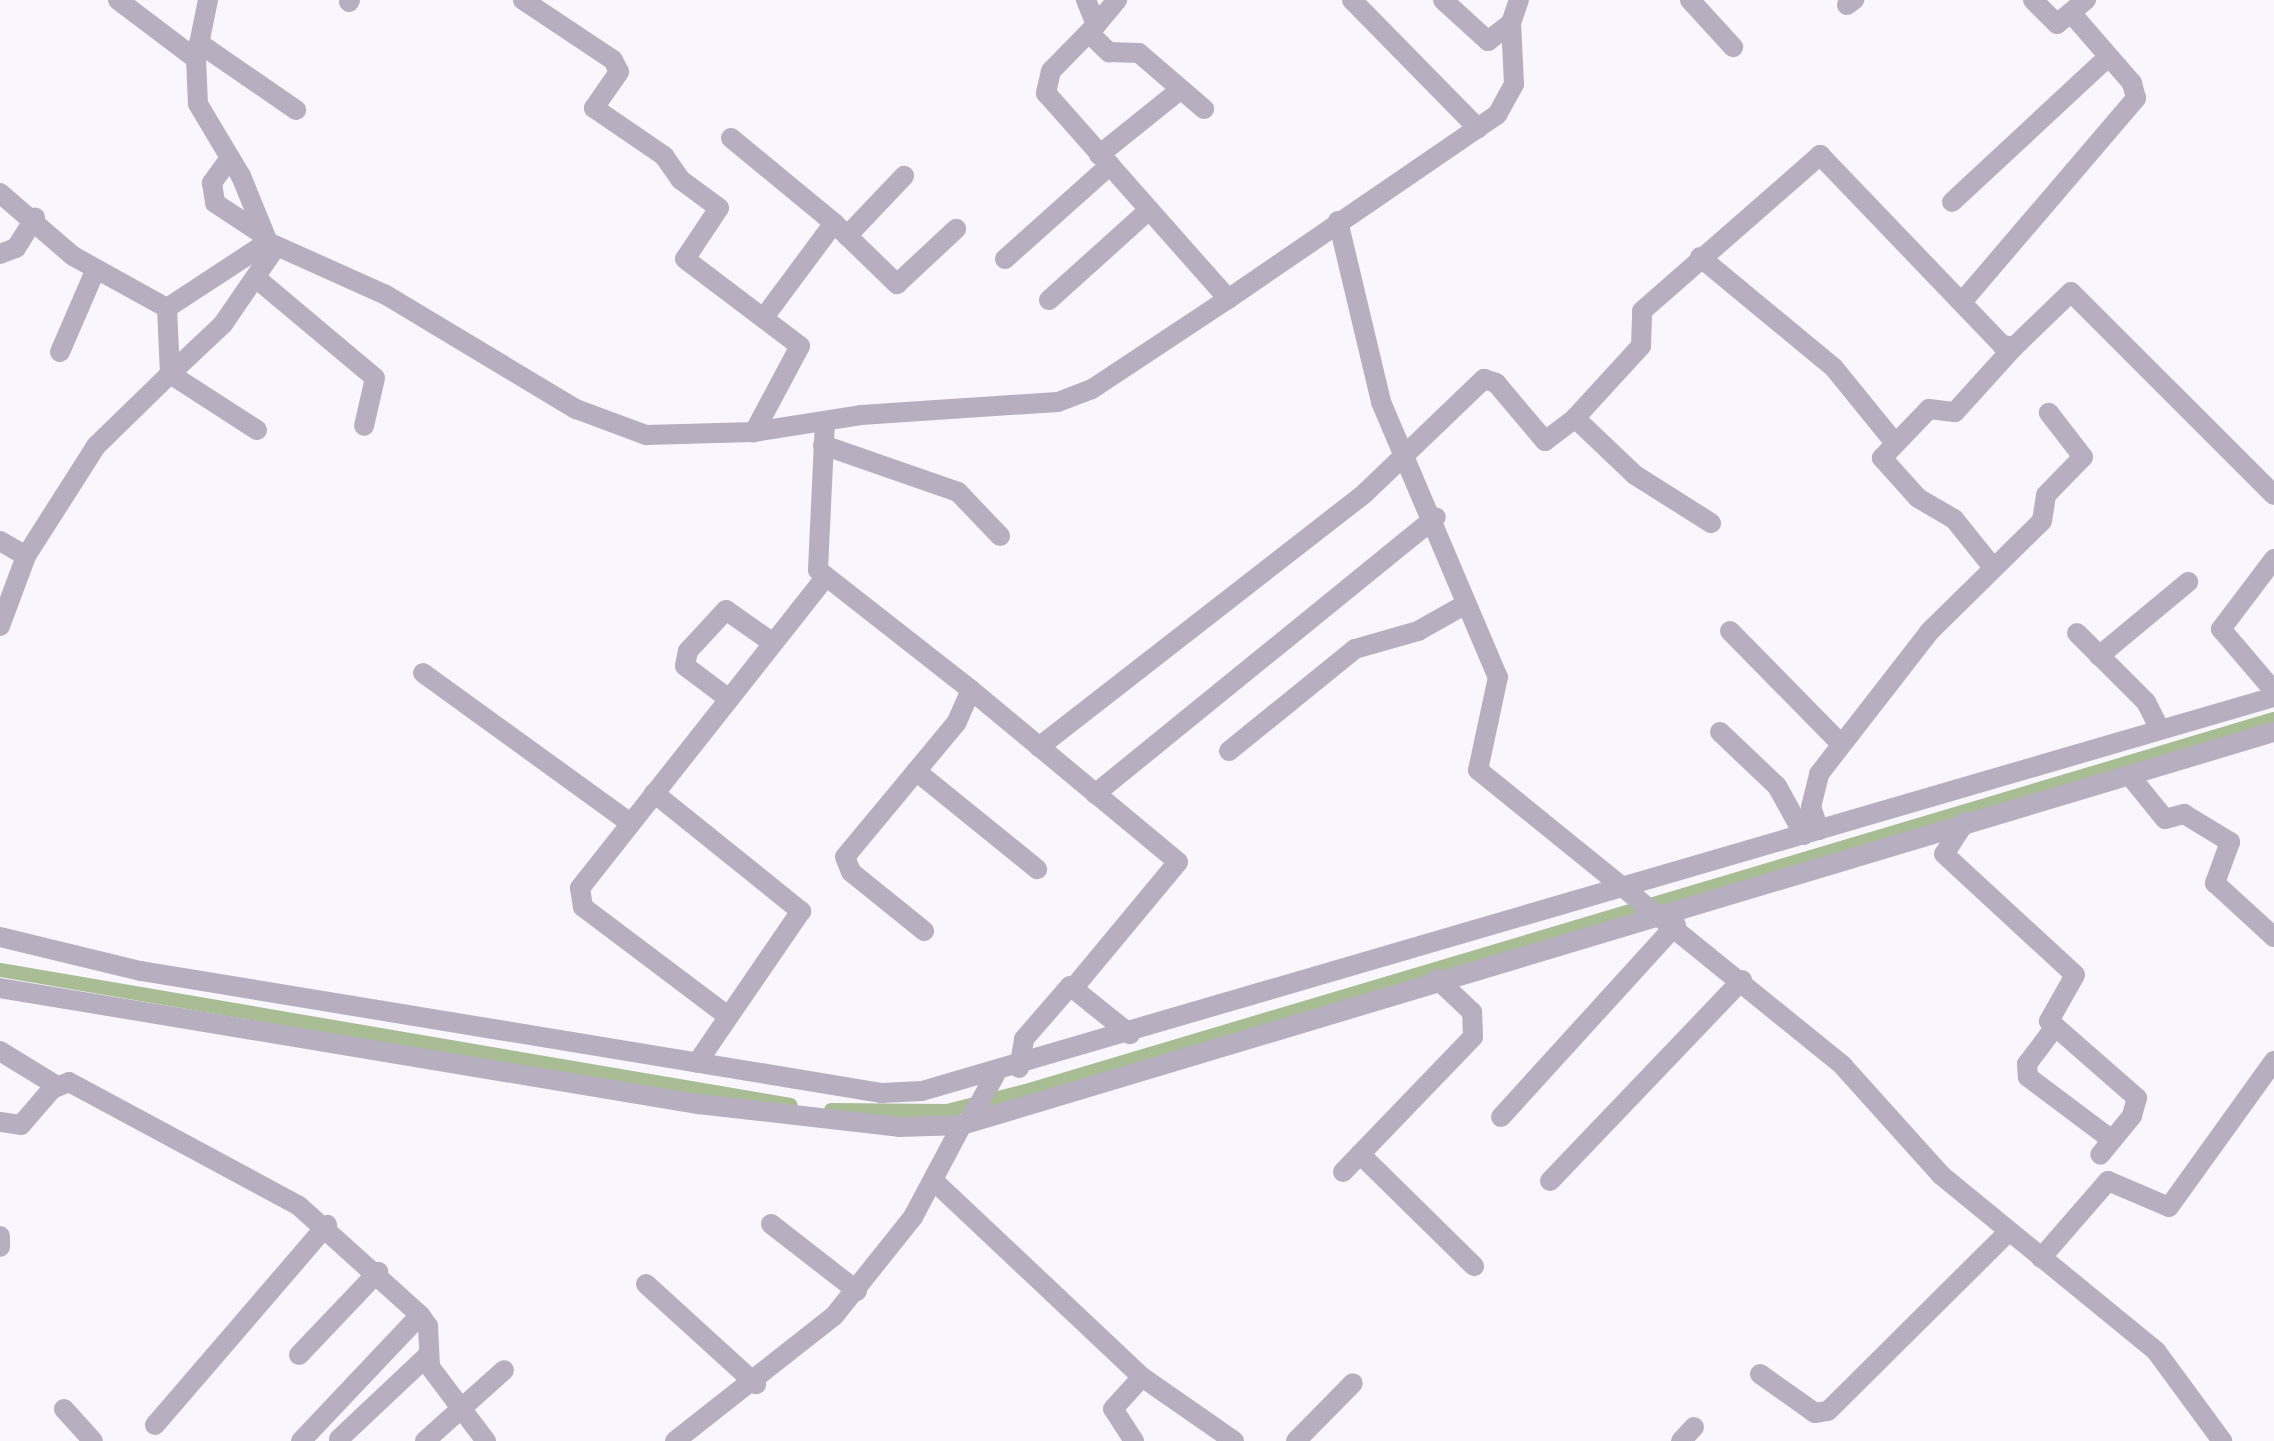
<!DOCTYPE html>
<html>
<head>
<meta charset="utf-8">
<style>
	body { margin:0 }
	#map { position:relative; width:2274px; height:1441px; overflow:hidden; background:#faf6fe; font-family:"PT Sans",sans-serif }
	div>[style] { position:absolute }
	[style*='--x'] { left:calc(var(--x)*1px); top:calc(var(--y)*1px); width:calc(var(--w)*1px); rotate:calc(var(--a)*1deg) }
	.canal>* { height:14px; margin:-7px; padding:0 7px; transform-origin:7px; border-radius:7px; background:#a8bd94 }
	.minor>* { height:20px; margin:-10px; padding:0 10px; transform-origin:10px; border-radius:10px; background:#b7aec0 }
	span { translate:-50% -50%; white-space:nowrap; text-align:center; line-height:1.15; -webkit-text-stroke:7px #fff; paint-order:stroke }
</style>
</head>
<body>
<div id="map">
	<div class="canal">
		<i style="--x:0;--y:970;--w:802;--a:9.69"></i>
		<i style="--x:831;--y:1110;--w:116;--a:0.5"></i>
		<i style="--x:947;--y:1111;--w:81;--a:-14.2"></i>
		<i style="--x:1026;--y:1091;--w:1302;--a:-16.6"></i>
	</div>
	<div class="minor">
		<i style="--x:118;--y:0;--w:98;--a:37.1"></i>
		<i style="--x:208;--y:0;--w:60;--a:101.5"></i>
		<i style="--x:196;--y:59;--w:45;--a:87.5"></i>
		<i style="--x:198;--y:104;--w:84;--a:59.2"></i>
		<i style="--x:241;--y:176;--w:71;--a:67.8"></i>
		<i style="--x:523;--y:0;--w:108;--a:33.7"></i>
		<i style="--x:613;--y:60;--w:13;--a:63"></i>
		<i style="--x:619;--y:72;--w:44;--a:124.8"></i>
		<i style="--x:594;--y:108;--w:85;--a:34.4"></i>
		<i style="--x:664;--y:156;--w:29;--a:55"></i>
		<i style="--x:681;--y:180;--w:47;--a:36.4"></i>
		<i style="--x:719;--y:208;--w:61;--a:123.7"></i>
		<i style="--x:685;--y:259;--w:144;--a:37.1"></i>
		<i style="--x:800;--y:346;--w:98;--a:118.1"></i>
		<i style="--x:1086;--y:0;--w:27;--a:68"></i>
		<i style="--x:1096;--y:25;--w:64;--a:134.4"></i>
		<i style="--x:1051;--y:71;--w:23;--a:103"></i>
		<i style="--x:1046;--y:93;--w:275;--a:48.5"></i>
		<i style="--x:1228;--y:299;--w:326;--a:-34.4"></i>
		<i style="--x:1497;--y:115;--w:35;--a:-61"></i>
		<i style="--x:1514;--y:84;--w:61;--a:-92.8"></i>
		<i style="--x:1511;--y:23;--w:24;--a:-71"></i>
		<i style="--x:1352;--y:0;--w:180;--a:45.5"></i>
		<i style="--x:1443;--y:0;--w:61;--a:42.3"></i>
		<i style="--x:1488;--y:41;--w:29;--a:-38"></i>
		<i style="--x:1690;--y:0;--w:64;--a:47.5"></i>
		<i style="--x:2033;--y:0;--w:34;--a:45"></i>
		<i style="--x:2057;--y:24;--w:38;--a:-40"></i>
		<i style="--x:349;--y:2;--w:2;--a:-63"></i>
		<i style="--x:1847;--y:5;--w:9;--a:-36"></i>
		<i style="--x:1096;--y:25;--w:33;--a:-50"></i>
		<i style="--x:1089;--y:33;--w:28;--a:44"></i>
		<i style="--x:1109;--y:52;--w:30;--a:2"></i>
		<i style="--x:1139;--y:53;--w:86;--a:40.7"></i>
		<i style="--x:199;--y:43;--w:118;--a:34.6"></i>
		<i style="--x:731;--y:138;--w:134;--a:39.5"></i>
		<i style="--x:834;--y:223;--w:116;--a:126.6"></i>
		<i style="--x:1099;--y:155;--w:105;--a:-38.8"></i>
		<i style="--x:230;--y:158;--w:31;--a:126"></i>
		<i style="--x:212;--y:183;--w:20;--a:81"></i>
		<i style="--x:215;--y:203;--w:60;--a:33.4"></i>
		<i style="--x:0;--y:193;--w:96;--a:40.8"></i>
		<i style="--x:73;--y:256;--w:107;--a:29"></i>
		<i style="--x:167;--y:308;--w:121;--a:-33.2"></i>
		<i style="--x:268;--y:242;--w:129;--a:24.2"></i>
		<i style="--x:386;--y:295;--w:222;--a:31"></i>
		<i style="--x:576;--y:409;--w:75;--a:20.4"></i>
		<i style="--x:646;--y:435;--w:108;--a:-1.6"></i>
		<i style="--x:754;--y:432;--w:108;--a:-9"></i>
		<i style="--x:861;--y:415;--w:197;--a:-3.8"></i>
		<i style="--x:1058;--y:402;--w:36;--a:-21"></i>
		<i style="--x:1092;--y:389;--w:163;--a:-33.5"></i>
		<i style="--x:1952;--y:202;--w:213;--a:-42.9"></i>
		<i style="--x:1338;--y:221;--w:186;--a:76.6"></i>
		<i style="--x:1381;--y:402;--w:299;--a:67"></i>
		<i style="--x:1498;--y:677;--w:95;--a:102.1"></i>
		<i style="--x:1478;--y:770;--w:470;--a:39"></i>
		<i style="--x:1843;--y:1066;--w:147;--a:48"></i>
		<i style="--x:1941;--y:1175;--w:278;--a:39.3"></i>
		<i style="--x:2156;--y:1351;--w:112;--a:53.7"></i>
		<i style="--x:834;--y:223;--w:88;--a:44.1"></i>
		<i style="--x:897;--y:284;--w:81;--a:-43"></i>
		<i style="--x:847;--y:236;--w:83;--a:-46.5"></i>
		<i style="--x:0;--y:254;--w:17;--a:-21"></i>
		<i style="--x:16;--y:248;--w:36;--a:-58"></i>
		<i style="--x:1700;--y:257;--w:174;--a:39.6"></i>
		<i style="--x:1834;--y:368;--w:97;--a:50.9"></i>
		<i style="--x:1005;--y:259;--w:141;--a:-41.8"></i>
		<i style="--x:256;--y:278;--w:155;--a:40"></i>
		<i style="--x:375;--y:378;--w:49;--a:102.9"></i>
		<i style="--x:1049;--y:300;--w:135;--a:-42"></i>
		<i style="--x:1962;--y:302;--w:268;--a:-49.5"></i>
		<i style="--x:2136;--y:98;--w:16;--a:-105"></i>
		<i style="--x:2132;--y:83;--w:91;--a:-131"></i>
		<i style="--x:60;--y:352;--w:90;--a:-66.6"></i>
		<i style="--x:1575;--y:418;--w:98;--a:-47.5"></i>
		<i style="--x:1641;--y:346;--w:35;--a:-88"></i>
		<i style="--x:1642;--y:311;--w:237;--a:-41.2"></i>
		<i style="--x:1820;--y:155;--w:263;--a:46.2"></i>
		<i style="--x:2002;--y:345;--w:12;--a:9"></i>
		<i style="--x:2014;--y:347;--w:79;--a:-44"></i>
		<i style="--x:2071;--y:292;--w:287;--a:45"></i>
		<i style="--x:825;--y:421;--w:149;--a:92.7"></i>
		<i style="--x:818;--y:570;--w:194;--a:38.1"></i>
		<i style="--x:971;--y:690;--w:35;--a:114"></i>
		<i style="--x:957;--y:722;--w:175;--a:129.7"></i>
		<i style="--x:845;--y:857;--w:16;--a:68"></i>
		<i style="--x:851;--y:872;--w:94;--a:38.9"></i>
		<i style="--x:257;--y:430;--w:103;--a:-147.2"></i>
		<i style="--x:170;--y:374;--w:73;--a:-43.3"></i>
		<i style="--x:223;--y:324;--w:93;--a:-55.5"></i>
		<i style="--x:823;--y:445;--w:143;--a:19.2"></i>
		<i style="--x:958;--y:492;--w:61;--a:46.3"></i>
		<i style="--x:0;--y:541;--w:30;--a:30"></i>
		<i style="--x:2274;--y:559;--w:88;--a:127.1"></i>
		<i style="--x:2221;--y:629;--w:82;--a:49.5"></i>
		<i style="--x:1991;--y:565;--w:59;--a:-128.8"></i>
		<i style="--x:1954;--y:519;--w:42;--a:-149.7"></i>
		<i style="--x:1918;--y:498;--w:54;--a:-132"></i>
		<i style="--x:1882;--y:458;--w:68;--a:-46.2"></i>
		<i style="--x:1929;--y:409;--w:26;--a:7"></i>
		<i style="--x:1955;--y:412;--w:88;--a:-47.8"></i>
		<i style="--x:0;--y:626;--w:75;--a:-69.6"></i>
		<i style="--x:26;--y:556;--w:130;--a:-57.5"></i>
		<i style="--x:96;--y:446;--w:103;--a:-44.2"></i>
		<i style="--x:170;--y:374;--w:66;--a:-92.6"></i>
		<i style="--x:1730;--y:631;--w:158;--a:45.5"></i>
		<i style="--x:2077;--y:633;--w:98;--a:45"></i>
		<i style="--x:2146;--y:702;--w:30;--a:63"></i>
		<i style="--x:2099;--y:656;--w:116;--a:-39.7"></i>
		<i style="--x:423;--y:673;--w:256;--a:35.9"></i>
		<i style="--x:971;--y:690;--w:269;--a:39.7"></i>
		<i style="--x:1178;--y:862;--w:161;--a:129.7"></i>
		<i style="--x:729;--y:699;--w:55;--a:-143.1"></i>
		<i style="--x:685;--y:666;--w:15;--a:-79"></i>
		<i style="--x:688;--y:651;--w:56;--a:-47.2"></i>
		<i style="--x:726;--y:610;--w:57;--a:35.1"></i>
		<i style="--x:1720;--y:732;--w:79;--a:43.5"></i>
		<i style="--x:1777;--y:786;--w:56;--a:61.1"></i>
		<i style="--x:1039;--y:747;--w:413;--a:-37.9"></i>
		<i style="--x:1365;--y:493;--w:165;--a:-43.8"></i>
		<i style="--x:1484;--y:379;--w:13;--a:18"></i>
		<i style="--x:1496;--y:383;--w:76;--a:49.8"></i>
		<i style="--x:1545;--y:441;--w:38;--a:-37"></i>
		<i style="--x:1575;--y:418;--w:83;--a:43.5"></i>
		<i style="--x:1635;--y:475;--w:90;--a:32.3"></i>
		<i style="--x:1229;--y:751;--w:162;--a:-39"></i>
		<i style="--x:1355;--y:649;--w:66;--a:-15.9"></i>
		<i style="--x:1418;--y:631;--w:55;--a:-29.4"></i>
		<i style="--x:916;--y:771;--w:156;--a:39"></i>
		<i style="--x:2130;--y:776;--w:55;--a:50.9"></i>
		<i style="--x:2165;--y:819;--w:20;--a:-15"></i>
		<i style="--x:2184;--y:814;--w:54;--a:31.3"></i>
		<i style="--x:2230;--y:842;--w:44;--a:110.1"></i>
		<i style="--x:2215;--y:883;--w:80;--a:42.5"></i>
		<i style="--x:654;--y:793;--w:189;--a:38.8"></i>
		<i style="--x:801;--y:911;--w:184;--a:124.4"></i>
		<i style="--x:1095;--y:794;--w:439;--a:-39.1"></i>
		<i style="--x:1965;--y:822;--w:38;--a:123"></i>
		<i style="--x:1944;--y:854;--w:178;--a:42.7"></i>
		<i style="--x:2075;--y:975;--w:53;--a:119.5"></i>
		<i style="--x:2049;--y:1021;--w:117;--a:41.2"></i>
		<i style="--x:2137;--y:1098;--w:19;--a:106"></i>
		<i style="--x:2132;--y:1116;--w:50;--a:129.4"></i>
		<i style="--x:1819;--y:830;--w:24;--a:-109"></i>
		<i style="--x:1811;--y:807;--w:34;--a:-76"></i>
		<i style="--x:1819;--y:774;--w:180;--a:-52.2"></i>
		<i style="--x:1929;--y:632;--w:158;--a:-44.5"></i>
		<i style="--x:2042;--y:521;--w:26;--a:-81"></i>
		<i style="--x:2046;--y:495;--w:53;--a:-45.8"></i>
		<i style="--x:2083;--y:457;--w:56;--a:-127.7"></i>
		<i style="--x:0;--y:937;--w:145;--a:13.6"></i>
		<i style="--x:141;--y:971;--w:751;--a:9.35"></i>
		<i style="--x:882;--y:1093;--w:40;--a:-2.9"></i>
		<i style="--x:922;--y:1091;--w:1408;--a:-16.25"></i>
		<i style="--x:0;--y:988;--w:708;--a:9.44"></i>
		<i style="--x:698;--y:1104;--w:202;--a:6.5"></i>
		<i style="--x:899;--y:1127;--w:63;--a:-1.8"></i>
		<i style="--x:962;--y:1125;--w:1370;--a:-16.68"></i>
		<i style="--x:725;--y:1014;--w:178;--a:-143"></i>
		<i style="--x:583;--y:907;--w:19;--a:-99"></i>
		<i style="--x:580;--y:888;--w:395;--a:-51.7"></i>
		<i style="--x:2055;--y:1027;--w:46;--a:127.1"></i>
		<i style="--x:2027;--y:1064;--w:13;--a:86"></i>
		<i style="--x:2028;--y:1077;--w:105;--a:36.9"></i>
		<i style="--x:0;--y:1051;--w:67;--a:31.6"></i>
		<i style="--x:1019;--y:1068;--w:29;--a:-80"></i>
		<i style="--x:1024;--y:1039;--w:70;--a:-49"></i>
		<i style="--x:1070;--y:986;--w:77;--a:38.7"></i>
		<i style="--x:1501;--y:1117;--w:260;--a:-47.7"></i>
		<i style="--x:0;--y:1122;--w:21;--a:8"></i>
		<i style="--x:21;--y:1125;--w:48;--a:-49.3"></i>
		<i style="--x:52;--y:1089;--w:18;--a:-22"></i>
		<i style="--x:69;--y:1082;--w:261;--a:28.3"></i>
		<i style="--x:299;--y:1206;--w:163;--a:42"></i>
		<i style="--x:420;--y:1315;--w:14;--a:54"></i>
		<i style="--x:428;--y:1326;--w:41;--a:87.2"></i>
		<i style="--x:430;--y:1367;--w:93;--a:52.9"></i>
		<i style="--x:969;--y:1122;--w:54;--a:-61"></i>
		<i style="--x:1360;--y:1154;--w:160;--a:44.5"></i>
		<i style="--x:1343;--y:1172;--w:187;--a:-46.1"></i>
		<i style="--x:1473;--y:1037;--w:25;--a:-92"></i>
		<i style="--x:1472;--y:1012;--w:48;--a:-136.7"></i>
		<i style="--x:1550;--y:1181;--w:278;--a:-46.3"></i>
		<i style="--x:935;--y:1182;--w:284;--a:43.3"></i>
		<i style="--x:1142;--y:1377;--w:112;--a:34.8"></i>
		<i style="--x:771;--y:1224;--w:109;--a:37.9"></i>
		<i style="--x:0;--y:1236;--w:11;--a:90"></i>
		<i style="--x:2041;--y:1258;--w:102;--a:-49"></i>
		<i style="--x:2108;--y:1181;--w:66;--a:23.1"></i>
		<i style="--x:2169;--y:1207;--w:180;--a:-54.3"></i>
		<i style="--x:646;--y:1284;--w:149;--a:42.3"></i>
		<i style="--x:299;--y:1355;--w:115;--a:-46.4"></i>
		<i style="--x:1760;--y:1374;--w:67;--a:35.3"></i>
		<i style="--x:1815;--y:1413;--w:13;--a:-9"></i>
		<i style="--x:1828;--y:1411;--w:254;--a:-44.8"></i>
		<i style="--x:64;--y:1409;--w:43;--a:47.8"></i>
		<i style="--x:155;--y:1425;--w:264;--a:-49.3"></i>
		<i style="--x:339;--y:1439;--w:121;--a:-43.3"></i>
		<i style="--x:301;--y:1441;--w:173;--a:-46.6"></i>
		<i style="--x:425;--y:1441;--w:106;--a:-41.9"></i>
		<i style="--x:675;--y:1441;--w:202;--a:-38.2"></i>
		<i style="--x:834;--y:1316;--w:127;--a:-51.4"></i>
		<i style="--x:913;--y:1217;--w:104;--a:-62"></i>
		<i style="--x:1134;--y:1441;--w:38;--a:-123"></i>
		<i style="--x:1113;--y:1409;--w:43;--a:-47.8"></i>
		<i style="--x:1296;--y:1441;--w:81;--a:-45.5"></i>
		<i style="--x:1681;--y:1441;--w:19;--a:-47"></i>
	</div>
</div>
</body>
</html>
